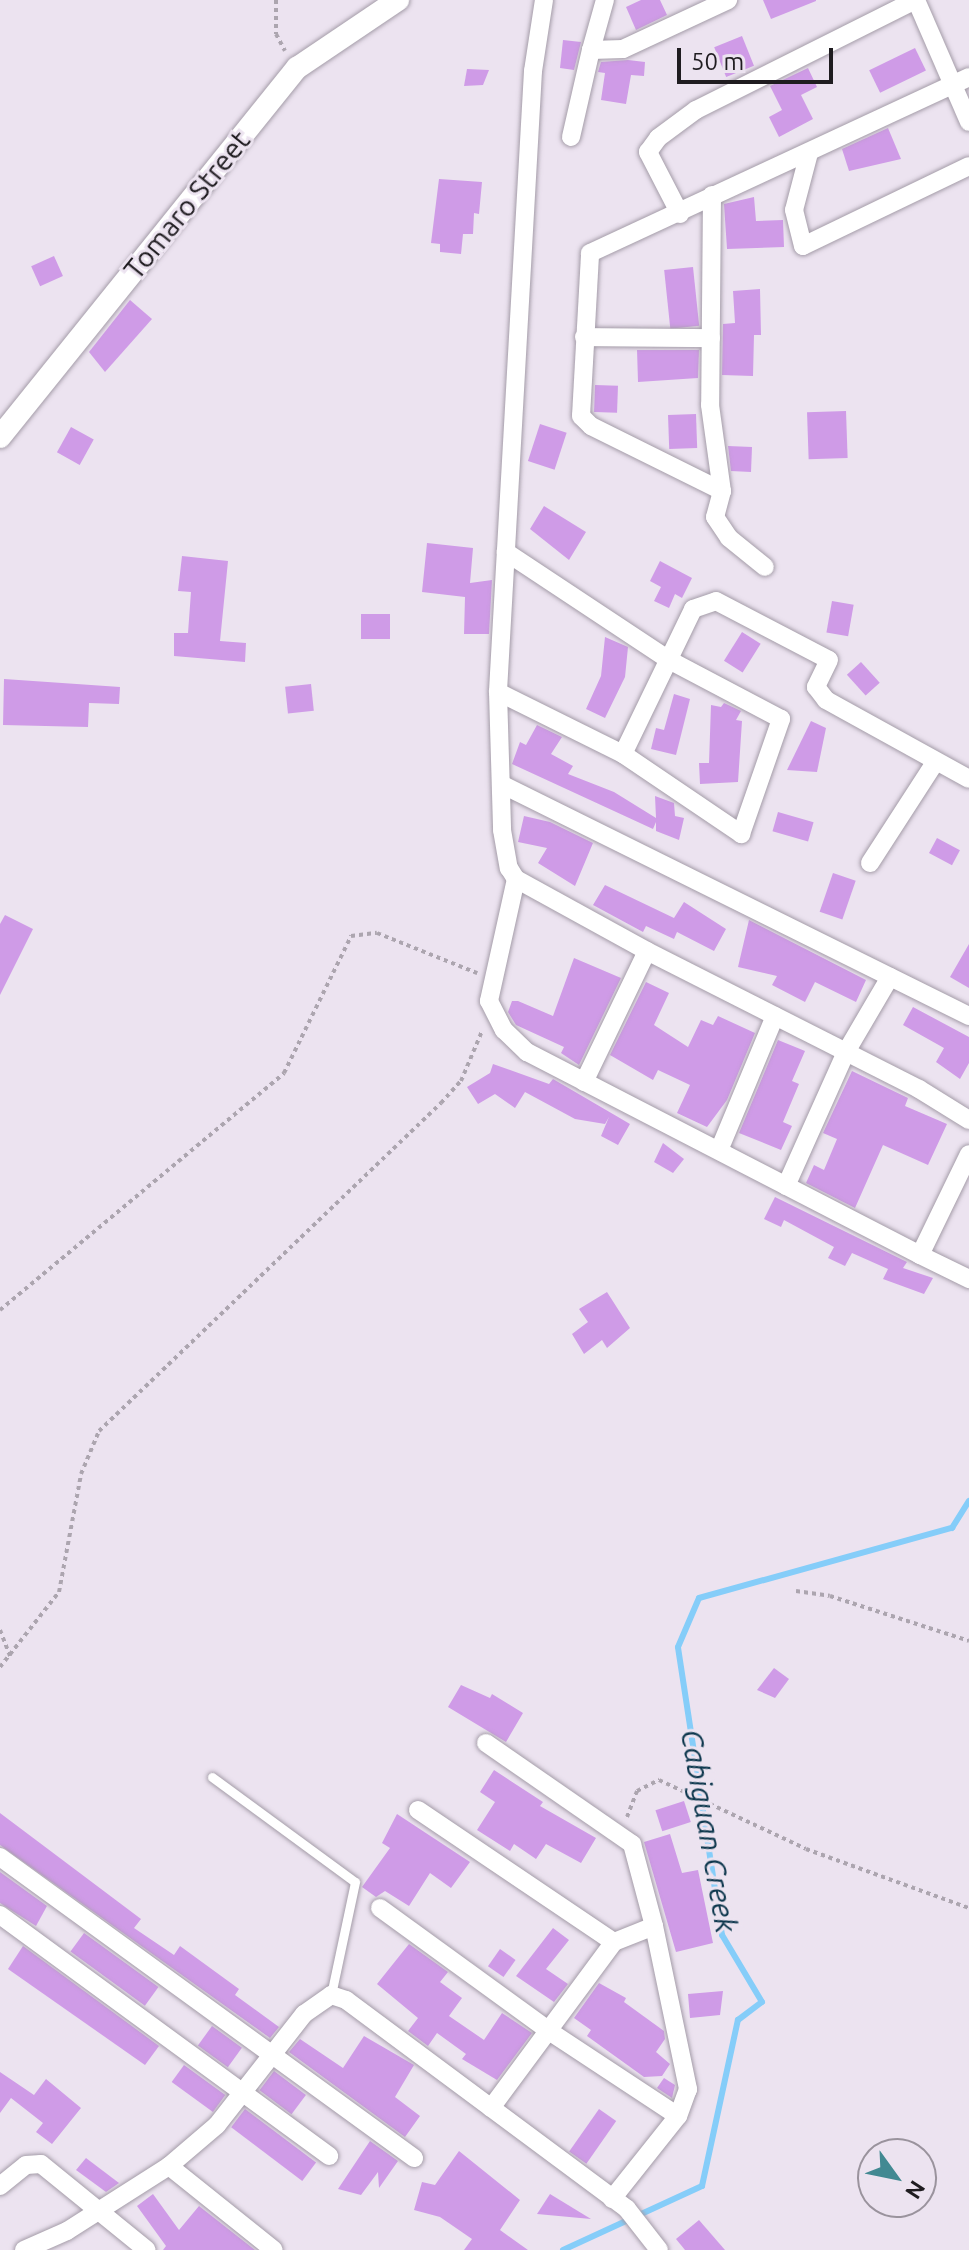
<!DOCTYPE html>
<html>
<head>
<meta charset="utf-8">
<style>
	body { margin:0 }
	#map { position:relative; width:969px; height:2250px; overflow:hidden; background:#ece3f0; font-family:Ubuntu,sans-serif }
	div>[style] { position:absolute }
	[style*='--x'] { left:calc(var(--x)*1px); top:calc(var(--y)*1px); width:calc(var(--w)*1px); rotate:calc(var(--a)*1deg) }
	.stream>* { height:6px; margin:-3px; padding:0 3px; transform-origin:3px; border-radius:3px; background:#85cdf9 }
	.building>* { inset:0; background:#cf9be7; transform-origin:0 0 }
	.path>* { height:4px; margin-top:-2px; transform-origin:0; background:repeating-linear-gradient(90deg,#aca5af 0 4px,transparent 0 8px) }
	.roads { filter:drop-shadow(0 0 2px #a49ca8) drop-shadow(0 0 2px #a49ca8) }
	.service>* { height:9px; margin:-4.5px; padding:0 4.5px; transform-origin:4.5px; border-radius:4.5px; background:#fff }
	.minor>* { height:18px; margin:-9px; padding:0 9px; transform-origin:9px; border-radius:9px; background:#fff }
	.tertiary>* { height:22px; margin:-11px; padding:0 11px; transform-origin:11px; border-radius:11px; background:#fff }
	span { translate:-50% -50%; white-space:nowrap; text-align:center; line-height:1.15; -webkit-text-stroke:6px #ece3f0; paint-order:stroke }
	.street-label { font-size:28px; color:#1f1c20 }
	.water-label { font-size:30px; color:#0c364c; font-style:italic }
	.north { position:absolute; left:857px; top:2138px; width:80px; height:80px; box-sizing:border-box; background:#ece3f0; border:2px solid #9a939d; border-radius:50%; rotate:123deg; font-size:22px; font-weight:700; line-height:32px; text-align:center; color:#1f1c20 }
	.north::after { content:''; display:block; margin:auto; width:28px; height:36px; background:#428992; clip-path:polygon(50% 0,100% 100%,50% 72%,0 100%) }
	.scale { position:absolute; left:677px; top:48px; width:156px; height:36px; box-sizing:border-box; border:4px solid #1f1c20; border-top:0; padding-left:10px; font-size:24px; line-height:28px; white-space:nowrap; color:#1f1c20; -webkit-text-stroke:6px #ece3f0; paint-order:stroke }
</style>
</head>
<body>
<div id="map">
	<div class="stream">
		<i style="--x:563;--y:2250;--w:153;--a:-24.7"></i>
		<i style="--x:702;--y:2186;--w:170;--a:-77.8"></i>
		<i style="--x:738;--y:2020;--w:30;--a:-37"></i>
		<i style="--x:762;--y:2002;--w:78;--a:-120.8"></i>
		<i style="--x:722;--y:1935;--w:291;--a:-98.7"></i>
		<i style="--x:678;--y:1647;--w:53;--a:-66.8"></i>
		<i style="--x:699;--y:1598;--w:263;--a:-15.5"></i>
		<i style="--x:952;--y:1528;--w:32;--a:-58"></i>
	</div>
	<div class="building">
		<i style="clip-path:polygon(641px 0,660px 0,667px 15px,636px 30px,626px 7px)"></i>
		<i style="clip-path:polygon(763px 0,816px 0,816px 1px,771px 19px)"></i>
		<i style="left:742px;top:36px;width:32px;height:30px;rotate:68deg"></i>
		<i style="clip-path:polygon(563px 40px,581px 42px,574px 70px,560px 68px)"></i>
		<i style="left:915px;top:48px;width:25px;height:51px;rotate:64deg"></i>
		<i style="clip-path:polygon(628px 60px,645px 62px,644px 76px,631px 75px,626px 104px,601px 100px,605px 73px,598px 72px,601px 62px)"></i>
		<i style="clip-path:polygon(808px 68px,817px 87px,801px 95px,813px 119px,779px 137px,769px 117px,782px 110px,770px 86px)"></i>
		<i style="clip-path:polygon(467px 69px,489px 70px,483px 85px,464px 86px)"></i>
		<i style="clip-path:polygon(888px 128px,901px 159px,849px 171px,842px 149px)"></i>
		<i style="clip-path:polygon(439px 179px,482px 182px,479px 214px,474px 213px,473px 234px,463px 234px,461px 254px,440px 252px,440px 244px,431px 243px)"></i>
		<i style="clip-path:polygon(754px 197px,756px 221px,783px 220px,784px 247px,727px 249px,724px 204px)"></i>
		<i style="left:54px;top:256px;width:22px;height:25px;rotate:66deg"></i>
		<i style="left:693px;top:267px;width:59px;height:29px;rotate:84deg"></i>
		<i style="clip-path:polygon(760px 289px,761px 335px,754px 335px,753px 376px,722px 375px,723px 324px,735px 323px,733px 291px)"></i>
		<i style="clip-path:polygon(130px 300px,152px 319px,105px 372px,89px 352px)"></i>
		<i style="clip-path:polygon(637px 350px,699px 350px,698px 378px,638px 382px)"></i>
		<i style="left:595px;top:385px;width:23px;height:27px;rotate:2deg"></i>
		<i style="left:846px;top:411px;width:47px;height:39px;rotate:88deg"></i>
		<i style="left:696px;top:414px;width:34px;height:28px;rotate:88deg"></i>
		<i style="left:540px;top:424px;width:28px;height:39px;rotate:18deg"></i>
		<i style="left:71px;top:427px;width:26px;height:29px;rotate:29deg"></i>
		<i style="clip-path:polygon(728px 446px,752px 447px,751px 472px,731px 471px)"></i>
		<i style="clip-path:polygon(544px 506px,586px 532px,569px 560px,530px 529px)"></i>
		<i style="clip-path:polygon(427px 543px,473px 548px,470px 583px,492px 580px,489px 634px,464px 634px,465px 597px,422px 592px)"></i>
		<i style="clip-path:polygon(182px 556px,228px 561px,220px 641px,246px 643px,245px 662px,174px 656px,174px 633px,188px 633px,191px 592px,178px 591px)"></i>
		<i style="clip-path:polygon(660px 561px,692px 578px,682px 598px,675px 594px,669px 608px,654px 601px,661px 587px,650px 581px)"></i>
		<i style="left:832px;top:601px;width:22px;height:32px;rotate:10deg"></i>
		<i style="left:361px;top:614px;width:29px;height:25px"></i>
		<i style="left:742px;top:632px;width:22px;height:34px;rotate:32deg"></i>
		<i style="clip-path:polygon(605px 637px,628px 647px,625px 677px,605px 718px,586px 709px,601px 676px)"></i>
		<i style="left:861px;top:662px;width:28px;height:19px;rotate:48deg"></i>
		<i style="clip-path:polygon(4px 679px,120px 687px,119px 704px,89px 703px,88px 727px,3px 725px)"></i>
		<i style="left:311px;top:684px;width:27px;height:26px;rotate:84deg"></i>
		<i style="clip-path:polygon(674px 694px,690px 699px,676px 755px,651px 749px,656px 728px,664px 730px)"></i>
		<i style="clip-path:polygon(724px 703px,741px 711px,736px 720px,742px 721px,738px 782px,700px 784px,699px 763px,709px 763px,711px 705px,721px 707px)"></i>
		<i style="clip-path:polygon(811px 721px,826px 728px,817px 772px,787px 770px)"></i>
		<i style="clip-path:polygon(537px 725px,562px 737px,551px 754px,573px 766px,568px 774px,614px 792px,656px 818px,655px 796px,674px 803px,675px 816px,684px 818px,679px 840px,656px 831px,656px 822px,653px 829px,512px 764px,520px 742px,526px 745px)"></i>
		<i style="left:778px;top:812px;width:37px;height:20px;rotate:16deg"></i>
		<i style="clip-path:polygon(524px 816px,550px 822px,593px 843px,575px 886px,538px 863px,547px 848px,518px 842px)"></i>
		<i style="left:937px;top:838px;width:26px;height:17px;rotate:28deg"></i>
		<i style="left:833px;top:873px;width:24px;height:41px;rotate:19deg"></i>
		<i style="clip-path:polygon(605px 885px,674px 918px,684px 902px,726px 929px,714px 951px,677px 932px,674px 939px,646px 926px,643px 932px,593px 905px)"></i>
		<i style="clip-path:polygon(5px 915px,33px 929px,0 995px,0 924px)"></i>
		<i style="clip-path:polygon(749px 920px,866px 980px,856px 1002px,815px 982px,805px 1002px,772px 985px,777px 976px,738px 967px)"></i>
		<i style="clip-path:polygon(969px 944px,969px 988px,950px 977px)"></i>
		<i style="clip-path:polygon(574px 958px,621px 978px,579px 1065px,561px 1053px,564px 1047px,516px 1025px,508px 1012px,512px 1001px,518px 1001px,553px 1016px)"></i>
		<i style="clip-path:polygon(646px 982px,669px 993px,654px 1025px,688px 1047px,701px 1020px,713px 1025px,718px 1016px,755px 1033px,727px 1100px,707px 1127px,677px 1113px,690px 1085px,658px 1070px,653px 1080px,610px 1055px)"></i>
		<i style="clip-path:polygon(913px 1007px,969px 1037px,969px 1063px,960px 1079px,936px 1062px,944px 1048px,903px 1025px)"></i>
		<i style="clip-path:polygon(778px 1040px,805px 1051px,792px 1081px,799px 1084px,783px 1122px,792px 1126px,781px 1150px,739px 1133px)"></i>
		<i style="clip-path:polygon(493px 1064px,549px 1084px,553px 1079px,630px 1124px,618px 1145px,601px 1136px,609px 1117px,605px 1124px,575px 1119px,525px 1092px,515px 1108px,495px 1094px,478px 1104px,467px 1087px,490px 1073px)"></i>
		<i style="clip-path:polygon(852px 1071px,908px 1098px,905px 1106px,947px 1124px,928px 1165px,883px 1145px,855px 1208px,806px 1183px,814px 1165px,824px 1170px,837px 1139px,823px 1133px)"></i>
		<i style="clip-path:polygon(663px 1143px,684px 1159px,673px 1173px,654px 1162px)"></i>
		<i style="clip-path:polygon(775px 1197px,907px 1262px,903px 1268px,933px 1278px,924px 1294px,883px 1279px,888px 1269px,852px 1253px,845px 1266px,828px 1258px,834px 1247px,784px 1220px,781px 1227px,764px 1219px)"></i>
		<i style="clip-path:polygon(607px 1292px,630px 1328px,607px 1348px,602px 1340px,584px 1354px,572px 1334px,588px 1322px,579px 1309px)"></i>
		<i style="clip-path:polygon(774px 1668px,789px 1679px,775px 1698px,757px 1690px)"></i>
		<i style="clip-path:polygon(461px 1685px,490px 1698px,492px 1694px,523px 1713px,506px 1742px,448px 1707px)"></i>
		<i style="clip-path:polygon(494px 1770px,543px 1802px,540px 1806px,596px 1838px,581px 1863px,546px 1844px,536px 1859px,514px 1844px,510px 1851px,477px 1830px,495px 1802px,480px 1792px)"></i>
		<i style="left:684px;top:1801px;width:22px;height:30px;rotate:72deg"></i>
		<i style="clip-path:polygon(0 1813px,141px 1919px,134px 1928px,174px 1955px,180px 1946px,239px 1989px,235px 1995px,279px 2027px,270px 2038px,0 1845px)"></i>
		<i style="clip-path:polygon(397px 1814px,470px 1862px,451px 1888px,430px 1873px,409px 1906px,385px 1891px,376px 1897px,362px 1887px,390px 1848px,382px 1843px)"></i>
		<i style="clip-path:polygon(670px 1834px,682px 1873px,698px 1870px,713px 1943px,676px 1952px,644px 1842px)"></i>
		<i style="clip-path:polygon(0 1872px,47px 1906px,36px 1926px,0 1903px)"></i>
		<i style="clip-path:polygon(553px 1928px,569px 1940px,546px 1969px,568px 1984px,554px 2002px,516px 1976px)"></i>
		<i style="left:84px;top:1933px;width:92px;height:23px;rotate:36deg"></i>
		<i style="clip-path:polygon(409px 1944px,448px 1972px,440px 1982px,462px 1998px,449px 2016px,484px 2040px,502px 2013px,532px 2033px,497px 2080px,462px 2059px,466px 2054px,437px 2033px,428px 2046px,408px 2031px,418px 2018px,377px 1984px)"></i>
		<i style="clip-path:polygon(23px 1946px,159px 2046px,145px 2065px,8px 1969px)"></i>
		<i style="left:500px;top:1949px;width:19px;height:21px;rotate:35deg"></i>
		<i style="clip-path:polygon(599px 1983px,626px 1998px,624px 2002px,664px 2031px,665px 2039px,656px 2052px,670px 2064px,662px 2076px,644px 2077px,587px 2036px,591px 2030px,574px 2018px)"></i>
		<i style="clip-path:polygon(723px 1991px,720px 2015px,690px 2018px,688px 1994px)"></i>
		<i style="left:212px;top:2026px;width:37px;height:24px;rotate:36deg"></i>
		<i style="clip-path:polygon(364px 2036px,414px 2065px,395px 2097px,420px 2116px,405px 2137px,289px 2052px,300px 2039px,343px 2068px)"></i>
		<i style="left:184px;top:2065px;width:51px;height:21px;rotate:36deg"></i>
		<i style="left:274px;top:2071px;width:40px;height:24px;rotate:37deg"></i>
		<i style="clip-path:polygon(0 2072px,34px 2095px,46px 2079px,81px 2108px,52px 2144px,36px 2132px,43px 2123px,11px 2098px,0 2113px)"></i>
		<i style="clip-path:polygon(664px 2078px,675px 2085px,672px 2098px,657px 2088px)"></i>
		<i style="left:245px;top:2109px;width:89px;height:23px;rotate:37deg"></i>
		<i style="left:599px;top:2109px;width:21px;height:52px;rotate:35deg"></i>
		<i style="clip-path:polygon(370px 2141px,398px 2161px,379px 2188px,378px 2172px,361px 2195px,338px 2189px)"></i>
		<i style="clip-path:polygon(459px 2151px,520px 2200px,500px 2230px,528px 2250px,464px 2250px,472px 2239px,440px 2217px,414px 2210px,422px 2182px,435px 2185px)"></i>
		<i style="clip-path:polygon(86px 2158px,119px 2183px,106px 2192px,76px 2170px)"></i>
		<i style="clip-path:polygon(153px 2194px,179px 2230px,199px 2206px,255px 2250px,163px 2250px,166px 2246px,137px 2206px)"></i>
		<i style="clip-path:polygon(550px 2194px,591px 2219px,537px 2214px)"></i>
		<i style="clip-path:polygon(699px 2220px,725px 2250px,685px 2250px,676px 2239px)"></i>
	</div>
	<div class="path">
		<i style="--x:276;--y:0;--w:34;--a:90"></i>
		<i style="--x:276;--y:34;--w:19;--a:62"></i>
		<i style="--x:0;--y:1310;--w:370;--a:-39.8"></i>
		<i style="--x:284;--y:1073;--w:153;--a:-63.9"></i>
		<i style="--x:351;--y:936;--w:26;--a:-7"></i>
		<i style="--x:377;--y:933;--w:108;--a:21.8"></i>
		<i style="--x:796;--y:1591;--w:34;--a:8"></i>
		<i style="--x:830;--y:1596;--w:146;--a:17.9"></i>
		<i style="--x:0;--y:1630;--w:28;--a:69"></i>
		<i style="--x:0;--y:1667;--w:95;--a:-51.8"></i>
		<i style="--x:59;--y:1592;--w:120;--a:-79.4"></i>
		<i style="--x:81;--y:1474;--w:47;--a:-67.3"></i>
		<i style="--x:99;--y:1431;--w:474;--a:-43.8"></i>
		<i style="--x:441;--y:1103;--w:30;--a:-48"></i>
		<i style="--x:461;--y:1081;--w:54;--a:-67.2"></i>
		<i style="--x:627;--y:1817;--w:28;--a:-69"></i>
		<i style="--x:637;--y:1791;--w:25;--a:-27"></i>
		<i style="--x:659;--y:1780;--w:162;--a:25.1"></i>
		<i style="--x:806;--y:1849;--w:173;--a:19.9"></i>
	</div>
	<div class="roads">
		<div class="service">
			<i style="--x:212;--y:1777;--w:177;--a:36.3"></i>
			<i style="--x:355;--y:1882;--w:116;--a:102"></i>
		</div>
		<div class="minor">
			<i style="--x:544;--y:0;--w:72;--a:98.8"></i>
			<i style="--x:533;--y:71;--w:622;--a:93.23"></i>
			<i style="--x:498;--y:692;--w:138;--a:88.3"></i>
			<i style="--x:502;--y:830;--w:39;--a:80"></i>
			<i style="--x:509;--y:868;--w:13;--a:58"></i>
			<i style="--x:516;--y:879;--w:149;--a:28.8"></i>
			<i style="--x:647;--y:951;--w:305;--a:26.9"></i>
			<i style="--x:919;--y:1089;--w:59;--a:31.8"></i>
			<i style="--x:916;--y:0;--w:133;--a:66.5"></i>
			<i style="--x:591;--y:50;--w:52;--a:-74.4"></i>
			<i style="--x:571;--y:137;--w:89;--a:-77.1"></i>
			<i style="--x:591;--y:50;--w:32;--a:-2"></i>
			<i style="--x:623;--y:49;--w:116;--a:-25"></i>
			<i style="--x:809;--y:153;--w:59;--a:104.7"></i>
			<i style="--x:794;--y:210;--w:37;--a:76"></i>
			<i style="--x:803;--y:246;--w:184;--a:-25.7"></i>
			<i style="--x:712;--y:195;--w:210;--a:90.5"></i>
			<i style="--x:710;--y:405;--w:87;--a:82.1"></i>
			<i style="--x:722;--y:491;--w:27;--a:105"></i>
			<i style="--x:715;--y:517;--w:25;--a:56"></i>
			<i style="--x:729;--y:538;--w:46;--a:38.9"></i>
			<i style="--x:680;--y:214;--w:70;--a:-117.3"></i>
			<i style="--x:648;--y:152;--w:17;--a:-54"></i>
			<i style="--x:658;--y:138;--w:47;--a:-36.4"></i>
			<i style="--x:696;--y:110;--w:246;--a:-26.6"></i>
			<i style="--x:584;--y:337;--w:127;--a:0.5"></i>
			<i style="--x:722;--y:491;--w:146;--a:-153.6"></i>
			<i style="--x:591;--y:426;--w:14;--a:-135"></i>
			<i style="--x:581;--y:416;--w:163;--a:-86.8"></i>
			<i style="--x:590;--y:253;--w:418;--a:-24.9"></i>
			<i style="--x:498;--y:692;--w:140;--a:26.4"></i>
			<i style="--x:623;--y:754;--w:143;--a:34.1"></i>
			<i style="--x:741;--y:834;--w:122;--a:-70.8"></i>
			<i style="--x:781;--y:719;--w:127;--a:-152.2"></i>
			<i style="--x:669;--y:660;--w:196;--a:-146.5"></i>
			<i style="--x:623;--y:754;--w:161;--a:-64.2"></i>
			<i style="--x:693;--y:609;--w:24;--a:-19"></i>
			<i style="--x:716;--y:601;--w:127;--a:27.6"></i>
			<i style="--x:829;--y:660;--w:30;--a:116"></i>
			<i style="--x:816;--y:687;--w:16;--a:52"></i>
			<i style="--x:826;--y:700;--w:163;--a:28.9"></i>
			<i style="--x:503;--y:785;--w:520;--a:26.37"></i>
			<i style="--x:870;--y:863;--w:121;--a:-57.1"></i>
			<i style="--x:516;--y:879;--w:125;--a:102.5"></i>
			<i style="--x:489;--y:1001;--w:33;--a:63"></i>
			<i style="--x:504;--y:1030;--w:32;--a:44"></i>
			<i style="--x:527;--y:1052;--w:442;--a:27.3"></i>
			<i style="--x:920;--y:1255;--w:112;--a:-64.1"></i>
			<i style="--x:584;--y:1082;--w:145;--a:-64.3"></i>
			<i style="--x:720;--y:1148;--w:143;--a:-67.4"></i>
			<i style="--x:786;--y:1186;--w:147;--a:-65.9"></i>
			<i style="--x:846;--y:1052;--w:87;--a:-59.6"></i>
			<i style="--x:920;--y:1255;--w:55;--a:26.1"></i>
			<i style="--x:486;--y:1743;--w:178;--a:34.7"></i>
			<i style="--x:632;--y:1844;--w:85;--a:75"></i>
			<i style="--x:418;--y:1810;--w:236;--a:34"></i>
			<i style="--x:0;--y:1857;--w:512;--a:36.02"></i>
			<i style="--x:380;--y:1908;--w:209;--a:36"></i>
			<i style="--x:549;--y:2031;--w:154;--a:33.4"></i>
			<i style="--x:0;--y:1915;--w:408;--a:36.2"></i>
			<i style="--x:491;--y:2108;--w:207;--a:-53.5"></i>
			<i style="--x:614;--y:1942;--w:43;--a:-21.8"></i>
			<i style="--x:654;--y:1926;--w:167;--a:78.2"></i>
			<i style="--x:688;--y:2089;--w:29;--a:110"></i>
			<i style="--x:678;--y:2116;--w:106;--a:128.5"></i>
			<i style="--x:169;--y:2166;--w:134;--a:38.7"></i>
			<i style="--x:0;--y:2186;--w:33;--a:-39"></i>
			<i style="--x:26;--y:2165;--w:15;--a:-4"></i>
			<i style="--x:41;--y:2164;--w:136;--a:39.1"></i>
			<i style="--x:24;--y:2250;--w:47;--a:-23.8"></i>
			<i style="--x:67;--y:2231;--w:121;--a:-32.5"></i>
			<i style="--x:169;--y:2166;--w:63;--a:-40.5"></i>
			<i style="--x:217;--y:2125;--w:141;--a:-51.9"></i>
			<i style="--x:304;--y:2014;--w:33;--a:-35"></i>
			<i style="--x:331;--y:1995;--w:16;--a:18"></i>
			<i style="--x:346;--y:2000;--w:350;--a:36.6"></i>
			<i style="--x:627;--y:2209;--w:52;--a:52"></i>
		</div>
		<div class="tertiary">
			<i style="--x:0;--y:437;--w:474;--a:-51.2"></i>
			<i style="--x:297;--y:68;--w:122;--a:-34"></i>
		</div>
	</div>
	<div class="street-label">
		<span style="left:187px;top:205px;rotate:-51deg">Tomaro Street</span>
	</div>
	<div class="water-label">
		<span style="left:709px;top:1831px;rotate:80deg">Cabiguan Creek</span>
	</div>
	<div class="north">N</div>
	<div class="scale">50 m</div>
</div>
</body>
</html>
